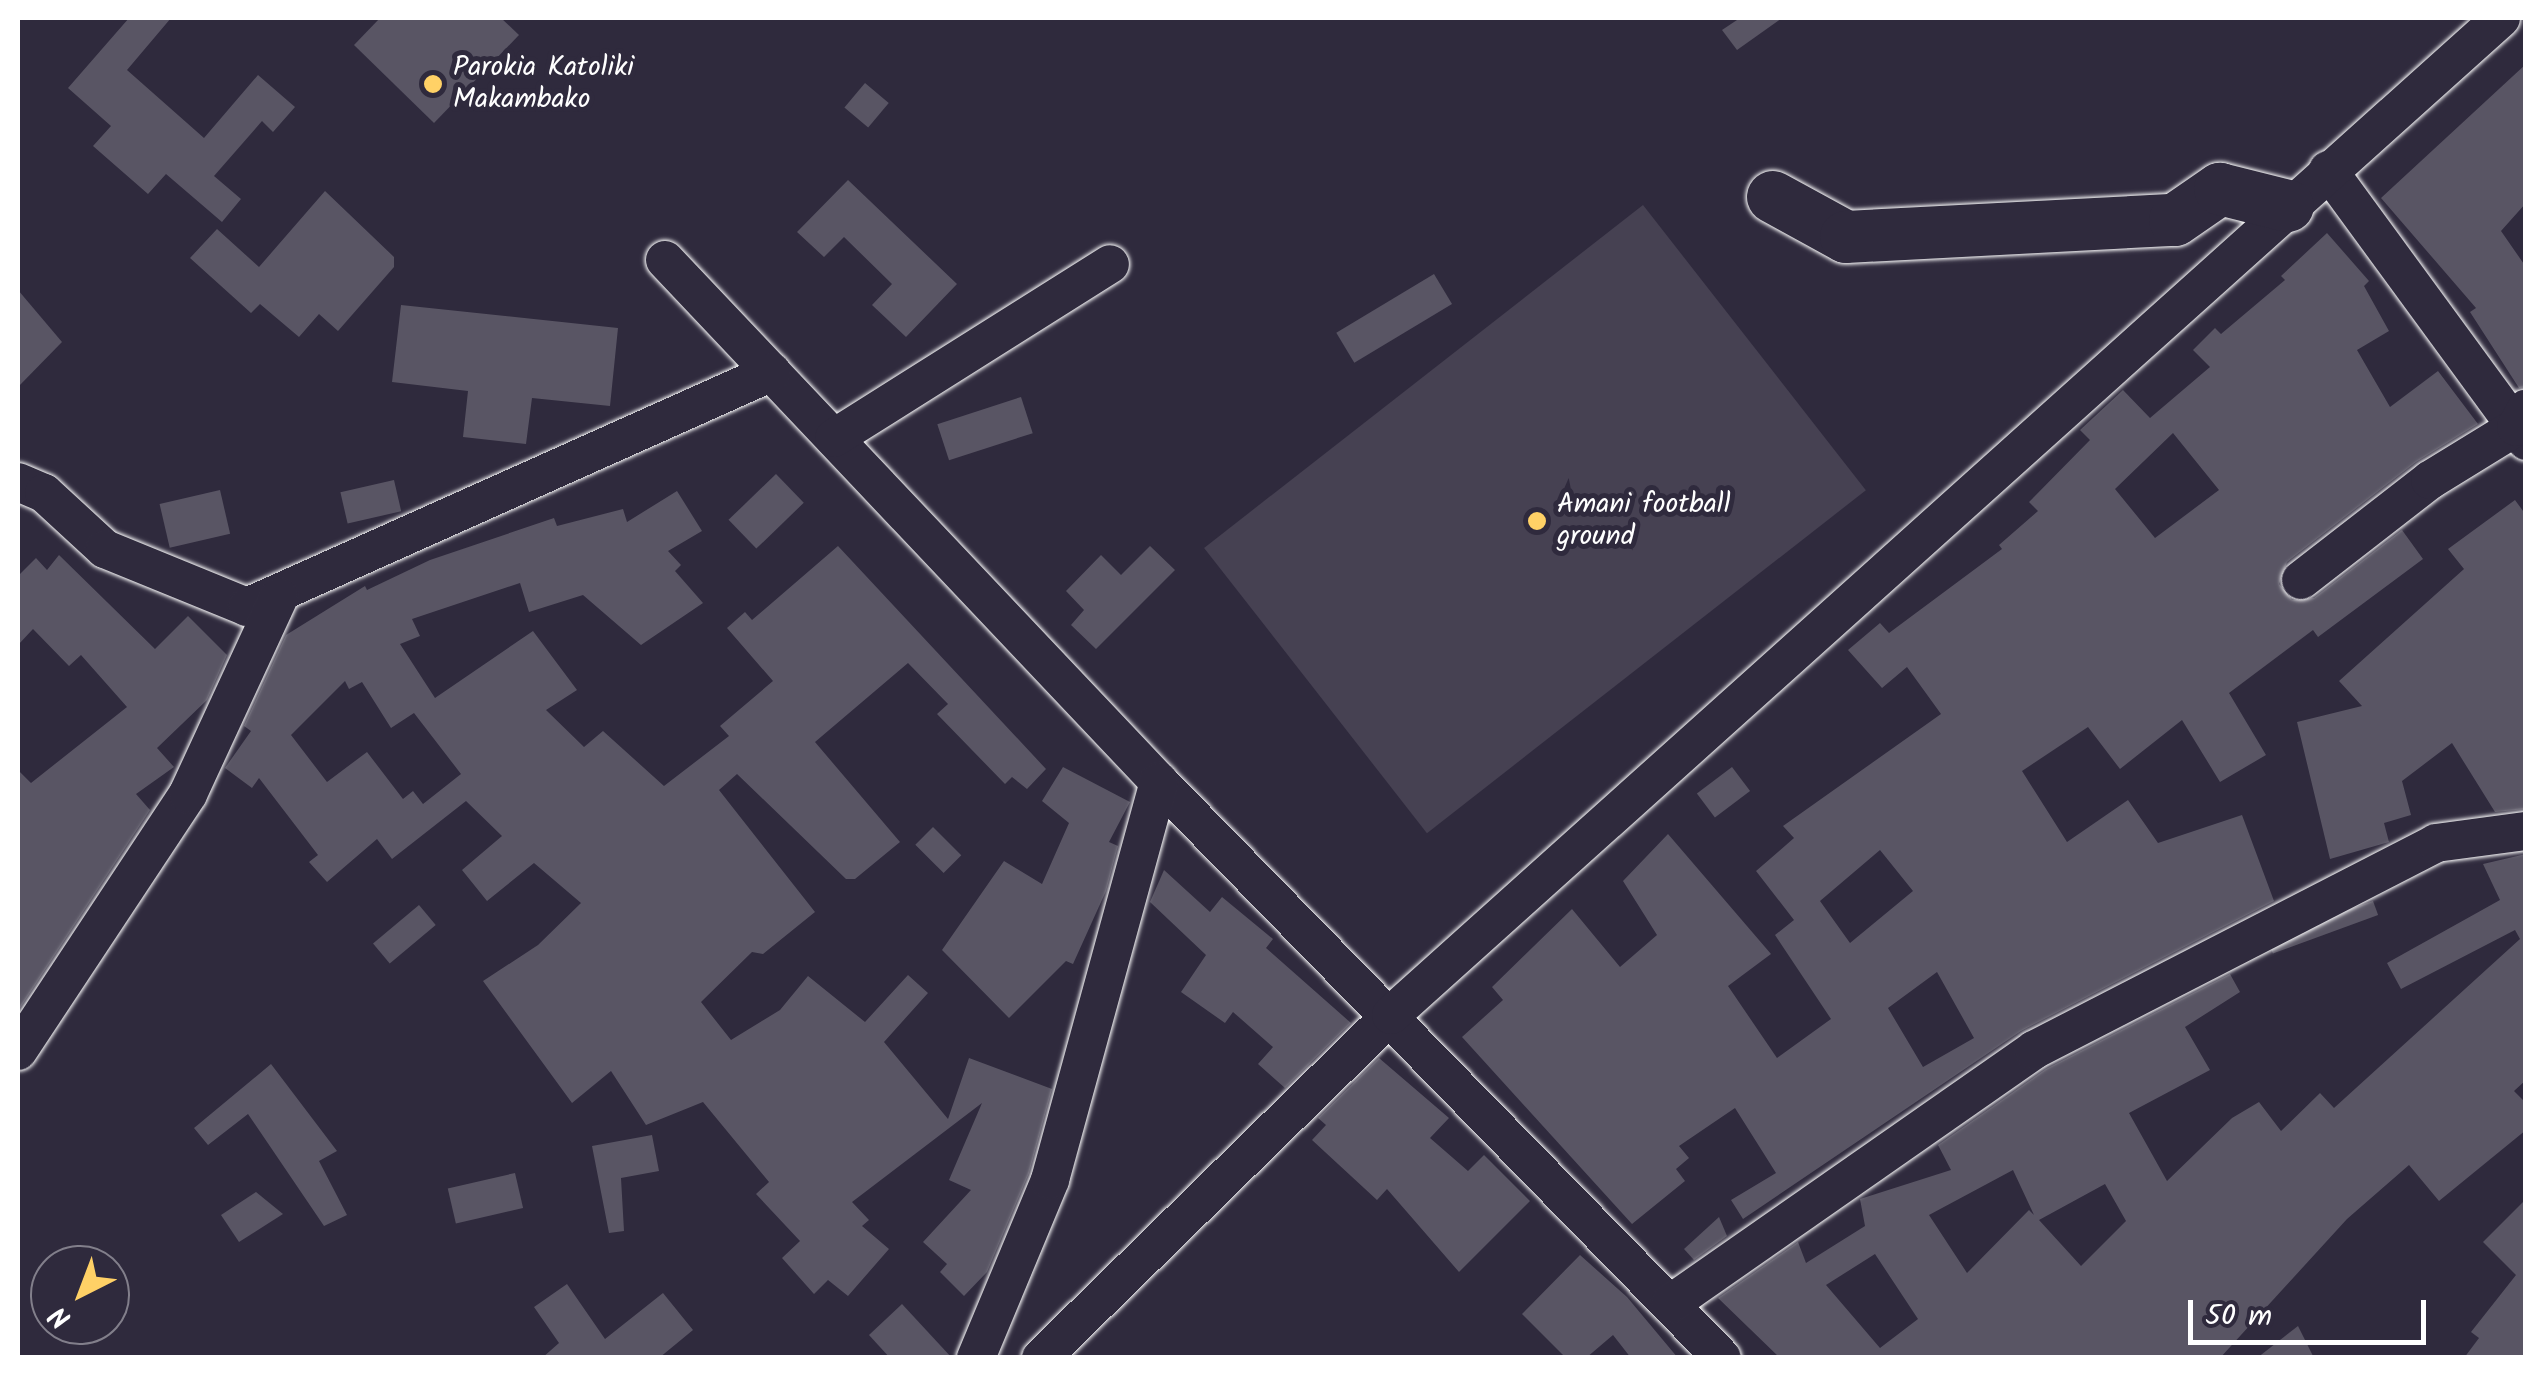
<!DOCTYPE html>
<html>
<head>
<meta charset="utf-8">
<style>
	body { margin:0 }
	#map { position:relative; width:2543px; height:1375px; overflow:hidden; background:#2f2a3d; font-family:Kalam,sans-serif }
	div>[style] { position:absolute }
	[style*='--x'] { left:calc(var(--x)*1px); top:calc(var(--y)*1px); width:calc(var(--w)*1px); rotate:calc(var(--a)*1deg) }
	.green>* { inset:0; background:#464152; transform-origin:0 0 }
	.building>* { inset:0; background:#595564; transform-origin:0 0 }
	.roads { filter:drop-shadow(0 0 2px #fff) drop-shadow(0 0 2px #fff) }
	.street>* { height:38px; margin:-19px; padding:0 19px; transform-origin:19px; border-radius:19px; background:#2f2a3d }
	.secondary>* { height:52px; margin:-26px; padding:0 26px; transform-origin:26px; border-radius:26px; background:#2f2a3d }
	.dots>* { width:28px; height:28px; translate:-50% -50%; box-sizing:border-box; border:5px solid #2f2a3d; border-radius:50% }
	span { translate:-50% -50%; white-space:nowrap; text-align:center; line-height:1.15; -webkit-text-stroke:10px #2f2a3d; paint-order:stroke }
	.poi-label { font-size:28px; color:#fff }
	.left { translate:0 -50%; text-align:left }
	.frame { position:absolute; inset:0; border:20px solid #fff; pointer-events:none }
	.north { position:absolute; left:30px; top:1245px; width:100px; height:100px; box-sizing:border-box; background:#2f2a3d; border:2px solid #827f8b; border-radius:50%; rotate:222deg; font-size:28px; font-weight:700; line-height:40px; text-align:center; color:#fff }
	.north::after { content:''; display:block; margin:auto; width:35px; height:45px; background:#ffd166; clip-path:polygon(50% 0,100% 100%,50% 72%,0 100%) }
	.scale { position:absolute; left:2188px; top:1300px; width:238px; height:45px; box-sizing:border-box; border:5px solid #fff; border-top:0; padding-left:12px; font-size:30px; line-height:35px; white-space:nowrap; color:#fff; -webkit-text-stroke:8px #2f2a3d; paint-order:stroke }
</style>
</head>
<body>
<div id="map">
	<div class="green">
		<i style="left:1643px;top:205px;width:362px;height:557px;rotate:52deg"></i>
	</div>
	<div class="building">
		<i style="clip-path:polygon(129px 18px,171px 18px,127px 70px,204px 138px,258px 75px,295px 107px,273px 132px,262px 121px,214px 176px,241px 199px,222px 222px,166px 174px,148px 194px,93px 146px,111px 126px,68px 88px)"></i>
		<i style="clip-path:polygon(380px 18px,501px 18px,519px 35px,434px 123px,354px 45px)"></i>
		<i style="clip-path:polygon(1740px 18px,1782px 18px,1737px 50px,1722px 30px)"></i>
		<i style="clip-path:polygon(2526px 64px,2526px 203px,2501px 231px,2526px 267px,2526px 387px,2519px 388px,2470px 312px,2476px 308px,2381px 198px)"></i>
		<i style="left:865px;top:83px;width:31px;height:32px;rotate:40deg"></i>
		<i style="clip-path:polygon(848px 180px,957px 284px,906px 337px,872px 305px,892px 284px,844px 237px,824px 257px,797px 232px)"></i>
		<i style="clip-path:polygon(325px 191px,394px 257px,394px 267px,338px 331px,319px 314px,299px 337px,260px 304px,251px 313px,190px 258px,217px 229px,259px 267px)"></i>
		<i style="clip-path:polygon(evenodd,2327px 233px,2369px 281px,2364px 286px,2389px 331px,2357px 350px,2390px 407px,2438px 371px,2478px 424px,2416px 462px,2287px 562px,2279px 584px,2292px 600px,2314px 598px,2402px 530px,2423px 559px,2318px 637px,2313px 630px,2229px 693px,2266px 755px,2220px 782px,2182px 720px,2120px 769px,2088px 727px,2022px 771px,2067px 842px,2128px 800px,2158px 843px,2242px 815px,2274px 901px,2021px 1031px,1743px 1219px,1731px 1200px,1776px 1173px,1735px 1108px,1679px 1146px,1689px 1158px,1676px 1169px,1685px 1181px,1632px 1224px,1462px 1037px,1503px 1000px,1492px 987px,1572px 909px,1620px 967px,1657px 935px,1623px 881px,1668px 834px,1771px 954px,1728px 986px,1777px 1058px,1831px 1019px,1775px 935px,1794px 920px,1756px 871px,1794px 838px,1783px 826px,1941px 714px,1907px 667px,1882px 688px,1848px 650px,1880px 623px,1889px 633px,2002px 549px,1999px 545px,2038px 511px,2029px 502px,2090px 440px,2080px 430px,2123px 390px,2150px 418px,2210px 367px,2193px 350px,2215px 328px,2221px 334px,2285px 280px,2281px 276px,2327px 233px,2173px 433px,2219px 490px,2155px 538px,2115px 489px,2173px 433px,2327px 233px,1880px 850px,1913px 891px,1850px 943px,1820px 901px,1880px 850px,2327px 233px,1937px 972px,1974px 1038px,1923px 1067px,1888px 1008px,1937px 972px)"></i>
		<i style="left:1434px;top:274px;width:35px;height:114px;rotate:59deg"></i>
		<i style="clip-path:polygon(18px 290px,62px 342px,18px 387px)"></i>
		<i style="clip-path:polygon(401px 305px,618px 328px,610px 406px,532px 398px,526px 444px,463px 437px,468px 391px,392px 382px)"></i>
		<i style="left:1021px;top:397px;width:38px;height:88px;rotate:72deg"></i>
		<i style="left:776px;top:474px;width:40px;height:66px;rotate:46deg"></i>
		<i style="left:394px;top:480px;width:32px;height:55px;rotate:77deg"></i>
		<i style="left:220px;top:490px;width:45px;height:62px;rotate:77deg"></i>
		<i style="clip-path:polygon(evenodd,677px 491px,702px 531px,668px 551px,681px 565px,675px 571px,703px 603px,641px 645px,583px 595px,529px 612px,520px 583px,412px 619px,420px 636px,400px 644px,435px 698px,533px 631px,577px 690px,546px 710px,584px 747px,603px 731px,664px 786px,729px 736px,720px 726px,773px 681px,727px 628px,745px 612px,752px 620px,838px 546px,1046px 769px,1027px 789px,1012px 777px,1005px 784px,937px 714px,948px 704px,908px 663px,815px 742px,900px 842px,855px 879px,846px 879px,737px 774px,719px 790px,815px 912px,763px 954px,752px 952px,701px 1002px,731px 1040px,780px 1010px,808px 976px,865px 1022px,908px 975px,928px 993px,884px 1042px,948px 1119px,969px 1058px,1052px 1089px,1029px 1173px,987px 1272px,964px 1296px,940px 1272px,947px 1264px,923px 1242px,971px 1190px,949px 1180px,982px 1103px,852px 1202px,869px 1220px,862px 1226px,889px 1249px,848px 1296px,828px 1280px,814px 1294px,782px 1258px,800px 1241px,756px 1194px,769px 1182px,703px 1102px,646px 1125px,611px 1071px,572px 1103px,483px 981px,538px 945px,581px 903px,534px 863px,487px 901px,462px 870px,502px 836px,466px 801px,392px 859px,377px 839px,327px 882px,309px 862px,318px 855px,259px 778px,252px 788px,225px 768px,251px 731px,244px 726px,286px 635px,365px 586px,367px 590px,430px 560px,554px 518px,557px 526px,623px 509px,627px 522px,677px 491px,345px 681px,349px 689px,362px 682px,391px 728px,414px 713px,461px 774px,423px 804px,413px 791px,403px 799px,367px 752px,327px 782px,291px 735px,345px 681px)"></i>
		<i style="clip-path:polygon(2515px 500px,2526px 515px,2526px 809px,2495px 812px,2452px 743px,2402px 781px,2411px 815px,2384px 823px,2389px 842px,2330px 859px,2297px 722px,2362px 706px,2339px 681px,2464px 569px,2448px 549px)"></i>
		<i style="clip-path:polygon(1150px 546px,1175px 570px,1096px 649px,1071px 625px,1084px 610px,1066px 591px,1101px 555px,1121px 575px)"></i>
		<i style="clip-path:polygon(59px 555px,155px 649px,188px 616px,227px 655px,207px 700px,157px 748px,174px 767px,136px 794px,150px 810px,18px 1011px,18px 770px,31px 783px,127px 707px,81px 655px,69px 666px,33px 629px,18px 645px,18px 576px,36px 558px,47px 570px)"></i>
		<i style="clip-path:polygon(1063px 767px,1130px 802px,1109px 842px,1118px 846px,1106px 891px,1073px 964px,1066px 961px,1009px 1018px,942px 950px,1004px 861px,1042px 884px,1069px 823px,1042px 801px)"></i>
		<i style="left:1732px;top:767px;width:30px;height:44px;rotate:53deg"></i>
		<i style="left:933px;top:827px;width:40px;height:25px;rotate:45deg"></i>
		<i style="clip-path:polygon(evenodd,2526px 854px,2526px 1080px,2514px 1091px,2526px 1103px,2526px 1130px,2439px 1201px,2409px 1165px,2347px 1219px,2220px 1358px,1780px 1358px,1718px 1298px,1798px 1242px,1806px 1263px,1865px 1226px,1860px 1199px,1951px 1170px,1938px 1145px,2046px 1069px,2230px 974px,2240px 992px,2185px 1027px,2210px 1070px,2129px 1113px,2167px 1181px,2232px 1118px,2259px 1102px,2281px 1131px,2320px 1093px,2334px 1108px,2520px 939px,2515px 930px,2401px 989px,2387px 963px,2500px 900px,2483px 864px,2526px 854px,2013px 1170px,2034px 1215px,2029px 1210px,1967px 1273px,1929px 1215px,2013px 1170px,2526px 854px,2105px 1184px,2126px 1221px,2081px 1266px,2039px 1220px,2105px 1184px,2526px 854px,1875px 1254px,1918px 1319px,1880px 1348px,1826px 1285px,1875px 1254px)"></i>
		<i style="clip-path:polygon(1164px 870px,1210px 912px,1222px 897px,1273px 939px,1266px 948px,1351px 1023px,1285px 1088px,1258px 1064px,1273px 1047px,1233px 1012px,1225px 1023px,1181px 992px,1206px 955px,1150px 902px)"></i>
		<i style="left:2373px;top:901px;width:15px;height:112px;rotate:70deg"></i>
		<i style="left:419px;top:905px;width:26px;height:60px;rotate:50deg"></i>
		<i style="clip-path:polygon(1379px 1058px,1449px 1118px,1430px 1138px,1468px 1171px,1484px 1155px,1530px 1201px,1459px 1272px,1387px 1189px,1377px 1200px,1312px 1140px,1326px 1125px,1318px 1118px)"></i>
		<i style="clip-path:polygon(271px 1064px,337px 1151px,319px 1161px,347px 1215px,324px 1226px,248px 1114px,208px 1145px,194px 1128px)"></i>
		<i style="clip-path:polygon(652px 1135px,659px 1171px,621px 1178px,624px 1231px,609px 1233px,592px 1146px)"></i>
		<i style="left:515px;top:1173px;width:36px;height:69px;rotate:77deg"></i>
		<i style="clip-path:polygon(256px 1192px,283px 1214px,239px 1242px,221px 1215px)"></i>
		<i style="clip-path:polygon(2526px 1199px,2526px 1358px,2464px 1358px,2479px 1338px,2471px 1332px,2516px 1275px,2483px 1242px)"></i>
		<i style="clip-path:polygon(1719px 1217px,1727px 1236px,1694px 1260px,1684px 1249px)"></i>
		<i style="clip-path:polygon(1580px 1255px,1627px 1297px,1678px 1358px,1631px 1358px,1613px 1335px,1586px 1358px,1566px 1358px,1522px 1314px)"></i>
		<i style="clip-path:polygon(567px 1284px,605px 1339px,663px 1293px,693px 1330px,659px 1358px,542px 1358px,559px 1343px,534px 1307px)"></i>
		<i style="clip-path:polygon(902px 1304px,952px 1358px,890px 1358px,869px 1335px)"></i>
		<i style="clip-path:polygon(2298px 1326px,2314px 1358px,2257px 1358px)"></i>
	</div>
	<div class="roads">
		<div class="street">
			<i style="--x:2328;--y:170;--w:336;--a:53.8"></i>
			<i style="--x:665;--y:260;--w:719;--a:46.58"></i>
			<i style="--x:1159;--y:782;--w:805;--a:45.65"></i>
			<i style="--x:834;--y:438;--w:326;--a:-32.2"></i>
			<i style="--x:18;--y:482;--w:28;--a:23"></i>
			<i style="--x:44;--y:493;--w:83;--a:42.6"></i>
			<i style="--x:105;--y:549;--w:153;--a:22.2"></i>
			<i style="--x:247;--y:607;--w:575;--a:-24.11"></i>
			<i style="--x:2301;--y:580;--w:163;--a:-37.8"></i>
			<i style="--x:2430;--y:480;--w:101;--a:-31.6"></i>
			<i style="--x:2516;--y:427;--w:21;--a:-61"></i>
			<i style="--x:18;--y:1051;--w:308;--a:-56.5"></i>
			<i style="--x:188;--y:794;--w:217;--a:-65.2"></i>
			<i style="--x:1670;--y:1304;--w:444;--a:-34.9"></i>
			<i style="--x:2034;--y:1050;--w:452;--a:-27.2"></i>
			<i style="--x:2436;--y:843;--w:91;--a:-7.6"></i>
			<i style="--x:976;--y:1358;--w:193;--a:-67.4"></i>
			<i style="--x:1050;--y:1180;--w:413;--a:-74.7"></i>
			<i style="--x:1041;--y:1358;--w:490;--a:-44.4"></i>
			<i style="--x:1391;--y:1015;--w:1492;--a:-41.93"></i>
		</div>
		<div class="secondary">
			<i style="--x:1773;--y:197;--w:83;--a:28.7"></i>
			<i style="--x:1846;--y:237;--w:329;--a:-3"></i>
			<i style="--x:2175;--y:220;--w:55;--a:-34.6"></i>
			<i style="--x:2220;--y:189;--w:70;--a:14"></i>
		</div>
	</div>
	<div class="dots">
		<i style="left:433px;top:84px;background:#ffd166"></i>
		<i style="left:1537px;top:521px;background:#ffd166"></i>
	</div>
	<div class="poi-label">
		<span class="left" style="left:453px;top:84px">Parokia Katoliki<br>Makambako</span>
		<span class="left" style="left:1557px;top:521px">Amani football<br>ground</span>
	</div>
	<div class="frame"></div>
	<div class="north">N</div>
	<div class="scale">50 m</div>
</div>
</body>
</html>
